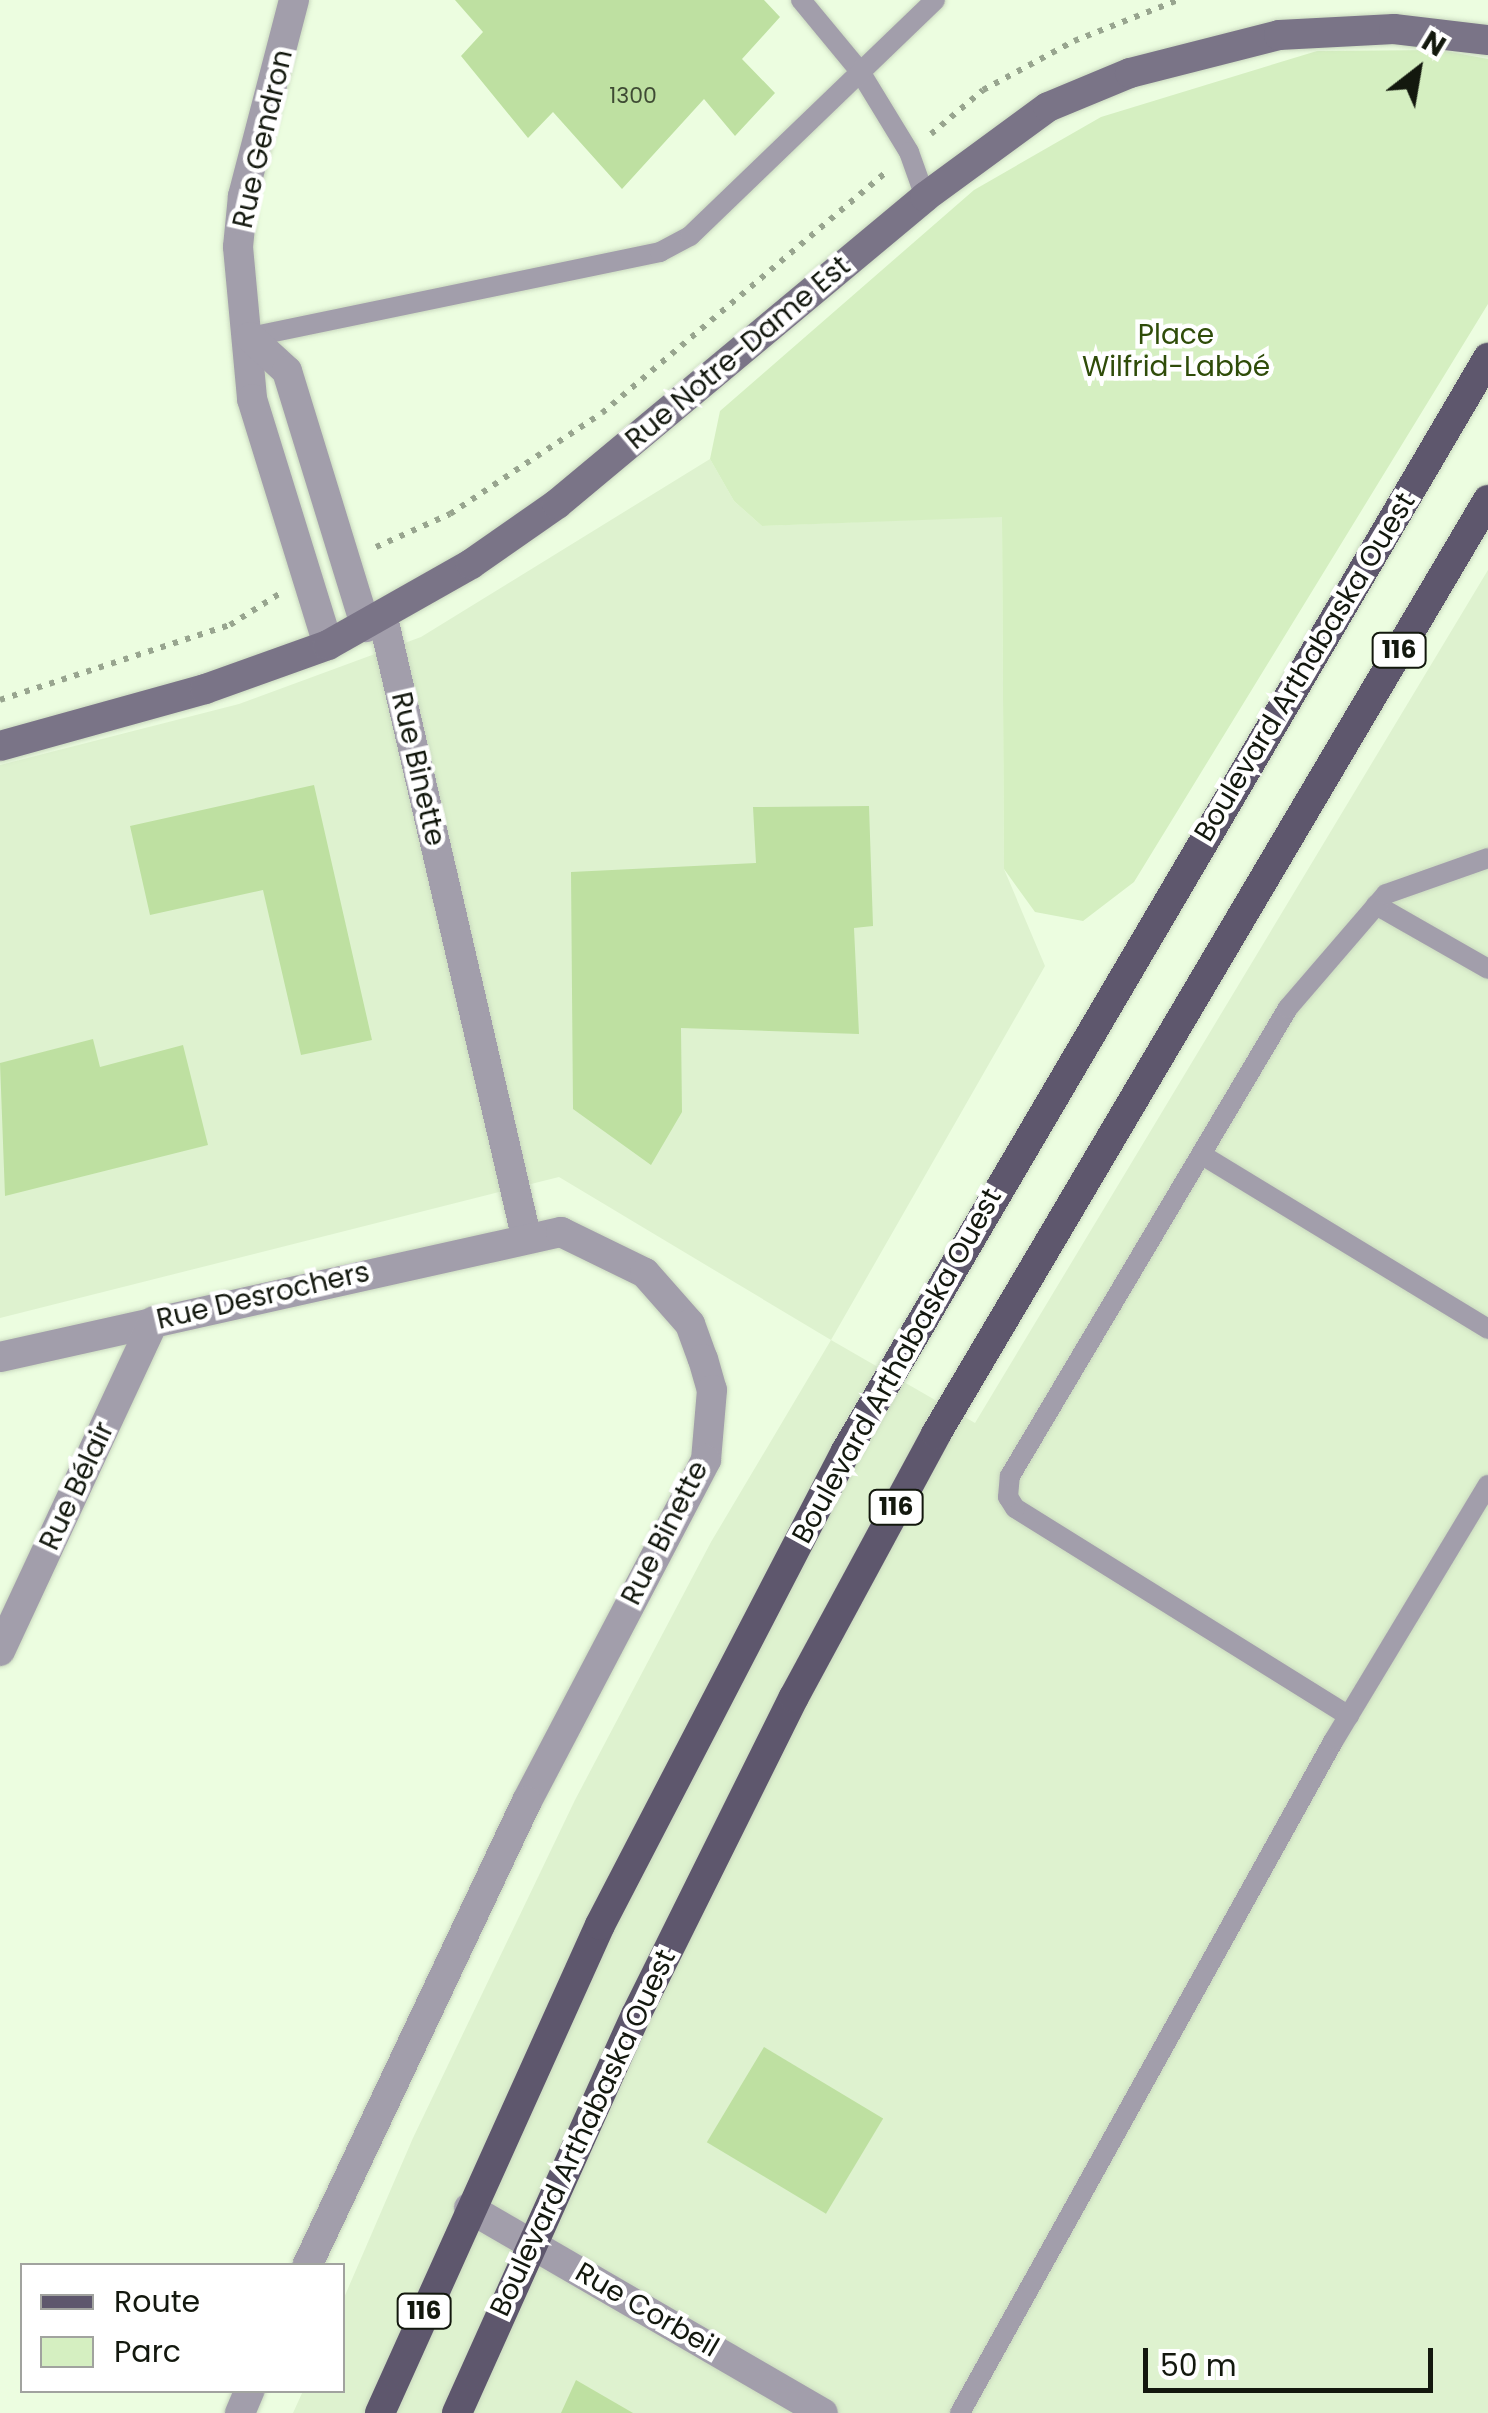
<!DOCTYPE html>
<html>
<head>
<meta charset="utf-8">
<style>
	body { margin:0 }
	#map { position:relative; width:1488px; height:2413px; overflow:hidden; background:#ecfde0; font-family:Poppins,sans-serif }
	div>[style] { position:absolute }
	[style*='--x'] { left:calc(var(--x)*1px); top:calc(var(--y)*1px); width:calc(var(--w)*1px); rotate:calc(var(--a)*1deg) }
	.built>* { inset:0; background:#def2cf }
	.green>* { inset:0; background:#d5efc1 }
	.building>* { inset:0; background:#bee0a1; transform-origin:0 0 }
	.path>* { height:6px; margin-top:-3px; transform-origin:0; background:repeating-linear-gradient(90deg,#98a58f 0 5px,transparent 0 13px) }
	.roads { filter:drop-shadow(0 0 2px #c9d8be) drop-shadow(0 0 2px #c9d8be) }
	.lane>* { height:20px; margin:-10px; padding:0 10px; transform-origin:10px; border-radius:10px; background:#a29eab }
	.street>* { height:30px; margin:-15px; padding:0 15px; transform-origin:15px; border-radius:15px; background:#a29eab }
	.secondary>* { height:30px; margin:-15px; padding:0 15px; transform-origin:15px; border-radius:15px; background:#7a7487 }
	.primary>* { height:30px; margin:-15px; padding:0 15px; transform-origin:15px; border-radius:15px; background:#5e576d }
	span { translate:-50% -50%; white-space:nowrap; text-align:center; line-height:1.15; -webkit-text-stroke:9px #fff; paint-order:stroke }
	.number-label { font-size:22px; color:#3e4a33 }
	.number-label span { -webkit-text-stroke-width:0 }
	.shield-label span { padding:2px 8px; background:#fff; border:2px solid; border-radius:8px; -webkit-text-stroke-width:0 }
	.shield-label { font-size:25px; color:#13180e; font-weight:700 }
	.street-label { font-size:28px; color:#13180e }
	.park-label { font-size:28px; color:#2f4c09 }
	.legend { position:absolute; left:20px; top:2263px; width:325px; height:130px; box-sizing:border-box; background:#fff; border:2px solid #a1a39f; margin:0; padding:12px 18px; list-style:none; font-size:30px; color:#13180e }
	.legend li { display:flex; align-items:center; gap:20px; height:50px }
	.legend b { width:50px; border:2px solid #a1a39f }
	.north { position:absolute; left:1368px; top:20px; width:100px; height:100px; -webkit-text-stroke:8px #fff; paint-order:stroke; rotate:31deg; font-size:28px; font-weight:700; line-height:40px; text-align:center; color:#13180e }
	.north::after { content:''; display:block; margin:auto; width:35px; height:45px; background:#13180e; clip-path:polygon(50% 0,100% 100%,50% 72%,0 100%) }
	.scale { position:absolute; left:1143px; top:2348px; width:290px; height:45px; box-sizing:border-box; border:5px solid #13180e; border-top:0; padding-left:12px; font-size:30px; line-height:35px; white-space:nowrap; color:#13180e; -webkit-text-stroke:8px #fff; paint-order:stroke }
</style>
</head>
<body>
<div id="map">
	<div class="built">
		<i style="clip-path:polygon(710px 459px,734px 501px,762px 526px,1002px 516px,1004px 869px,1045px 966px,831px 1340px,975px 1423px,1488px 570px,1488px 2413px,293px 2413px,303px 2391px,342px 2390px,343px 2300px,413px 2138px,575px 1800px,711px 1542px,831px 1340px,559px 1177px,0 1318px,0 765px,239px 704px,421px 637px)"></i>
	</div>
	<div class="green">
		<i style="clip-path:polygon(1440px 50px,1488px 59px,1488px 304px,1134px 882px,1083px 921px,1035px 912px,1004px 869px,1002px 517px,762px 526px,734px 501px,710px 459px,720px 411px,974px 190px,1101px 117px,1317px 51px)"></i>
	</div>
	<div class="building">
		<i style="clip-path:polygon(455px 0,764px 0,780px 17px,742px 59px,775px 93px,735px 136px,704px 99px,622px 189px,553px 112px,528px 138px,461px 56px,483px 32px)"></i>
		<i style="clip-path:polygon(314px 785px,372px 1040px,301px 1055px,263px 890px,150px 915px,130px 826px)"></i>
		<i style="clip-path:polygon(869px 806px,873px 926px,854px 928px,859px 1034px,681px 1028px,682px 1112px,651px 1165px,573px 1109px,571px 872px,756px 863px,753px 807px)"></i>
		<i style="clip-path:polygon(93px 1039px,100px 1067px,183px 1045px,208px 1145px,5px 1196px,0 1063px)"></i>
		<i style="left:764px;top:2047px;width:139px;height:111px;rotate:31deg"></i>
		<i style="clip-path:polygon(576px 2380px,633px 2413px,561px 2413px)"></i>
	</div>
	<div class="path">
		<i style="--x:931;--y:134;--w:68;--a:-40.2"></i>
		<i style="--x:983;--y:90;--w:103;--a:-28.3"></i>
		<i style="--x:1074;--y:41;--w:112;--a:-21.5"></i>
		<i style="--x:376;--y:547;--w:81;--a:-24"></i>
		<i style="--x:450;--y:514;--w:182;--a:-33.6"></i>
		<i style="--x:602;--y:413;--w:374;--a:-40.3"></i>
		<i style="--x:0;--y:700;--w:242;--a:-18.1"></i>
		<i style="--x:230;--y:625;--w:58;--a:-32.3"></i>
	</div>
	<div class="roads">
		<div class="lane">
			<i style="--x:801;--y:0;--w:91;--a:50.4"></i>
			<i style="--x:859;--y:70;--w:96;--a:58.6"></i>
			<i style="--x:909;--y:152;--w:48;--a:70.4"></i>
			<i style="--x:250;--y:337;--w:419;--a:-11.7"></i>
			<i style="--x:660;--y:252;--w:34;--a:-28"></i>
			<i style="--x:690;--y:236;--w:340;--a:-43.9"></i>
			<i style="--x:1376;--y:905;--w:129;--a:29.7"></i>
			<i style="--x:1202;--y:1155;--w:335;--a:31.3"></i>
			<i style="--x:1349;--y:1716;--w:393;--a:-148.1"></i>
			<i style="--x:1015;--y:1508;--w:13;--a:-122"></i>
			<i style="--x:1008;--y:1497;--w:21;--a:-85"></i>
			<i style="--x:1010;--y:1476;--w:544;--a:-59.29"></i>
			<i style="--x:1288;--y:1008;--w:150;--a:-49.3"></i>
			<i style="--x:1386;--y:894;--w:108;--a:-19.4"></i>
			<i style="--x:960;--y:2413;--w:770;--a:-60.94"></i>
			<i style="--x:1334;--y:1740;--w:298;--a:-58.9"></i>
		</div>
		<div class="street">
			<i style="--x:294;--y:0;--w:203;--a:104.6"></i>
			<i style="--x:243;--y:196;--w:51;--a:95.6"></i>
			<i style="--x:238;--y:247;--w:153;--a:84.7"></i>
			<i style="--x:252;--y:399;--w:257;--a:72.8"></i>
			<i style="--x:250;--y:337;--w:50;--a:42.6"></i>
			<i style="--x:287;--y:371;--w:268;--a:72.9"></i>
			<i style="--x:383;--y:618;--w:634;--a:76.97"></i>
			<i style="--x:0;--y:1357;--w:575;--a:-12.56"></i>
			<i style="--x:561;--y:1232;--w:93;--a:26"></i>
			<i style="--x:645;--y:1273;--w:68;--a:48.6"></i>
			<i style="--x:690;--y:1324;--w:37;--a:70"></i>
			<i style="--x:703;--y:1359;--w:32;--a:74"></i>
			<i style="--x:712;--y:1390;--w:70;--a:94.9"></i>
			<i style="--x:706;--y:1460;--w:385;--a:117.7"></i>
			<i style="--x:527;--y:1801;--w:514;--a:115.32"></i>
			<i style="--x:0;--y:1651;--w:364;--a:-65"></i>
			<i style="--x:469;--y:2208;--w:409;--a:30.1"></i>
			<i style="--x:240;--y:2413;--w:25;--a:-67"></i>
		</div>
		<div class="secondary">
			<i style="--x:0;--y:746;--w:213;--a:-15.5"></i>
			<i style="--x:205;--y:689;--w:131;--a:-19.7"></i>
			<i style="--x:328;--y:645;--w:164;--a:-29.5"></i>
			<i style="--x:471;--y:564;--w:105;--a:-34.9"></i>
			<i style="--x:557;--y:504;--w:479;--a:-39.8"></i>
			<i style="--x:925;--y:197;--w:152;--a:-36.2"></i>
			<i style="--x:1048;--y:107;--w:89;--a:-22.5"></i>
			<i style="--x:1130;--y:73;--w:154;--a:-14.3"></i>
			<i style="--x:1279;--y:35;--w:115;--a:-3"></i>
			<i style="--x:1394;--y:29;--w:95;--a:6.7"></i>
		</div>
		<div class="primary">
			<i style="--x:380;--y:2413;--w:535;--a:-65.73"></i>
			<i style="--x:600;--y:1925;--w:534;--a:-62.57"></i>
			<i style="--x:846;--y:1451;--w:1268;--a:-59.57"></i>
			<i style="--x:457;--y:2413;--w:436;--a:-65.8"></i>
			<i style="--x:636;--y:2015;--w:355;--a:-63.6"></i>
			<i style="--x:794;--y:1697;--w:299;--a:-61.6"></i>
			<i style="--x:936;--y:1434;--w:1085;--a:-59.42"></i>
		</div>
	</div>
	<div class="number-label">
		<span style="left:633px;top:96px">1300</span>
	</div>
	<div class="shield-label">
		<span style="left:1399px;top:650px">116</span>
		<span style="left:896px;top:1507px">116</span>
		<span style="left:424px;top:2311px">116</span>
	</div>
	<div class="street-label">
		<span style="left:263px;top:139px;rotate:-77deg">Rue Gendron</span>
		<span style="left:738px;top:353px;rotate:-40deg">Rue Notre-Dame Est</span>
		<span style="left:1305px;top:667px;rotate:-59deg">Boulevard Arthabaska Ouest</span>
		<span style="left:418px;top:769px;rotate:77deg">Rue Binette</span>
		<span style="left:263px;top:1296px;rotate:-13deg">Rue Desrochers</span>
		<span style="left:897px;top:1366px;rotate:-61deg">Boulevard Arthabaska Ouest</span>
		<span style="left:77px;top:1486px;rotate:-65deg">Rue Bélair</span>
		<span style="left:665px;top:1533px;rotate:-63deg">Rue Binette</span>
		<span style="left:583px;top:2133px;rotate:-65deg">Boulevard Arthabaska Ouest</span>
		<span style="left:647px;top:2310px;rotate:30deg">Rue Corbeil</span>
	</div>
	<div class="park-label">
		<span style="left:1176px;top:351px">Place<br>Wilfrid-Labbé</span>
	</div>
	<ul class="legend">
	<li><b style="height:12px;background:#5e576d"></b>Route</li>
	<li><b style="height:28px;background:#d5efc1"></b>Parc</li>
	</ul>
	<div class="north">N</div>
	<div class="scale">50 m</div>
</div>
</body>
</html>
